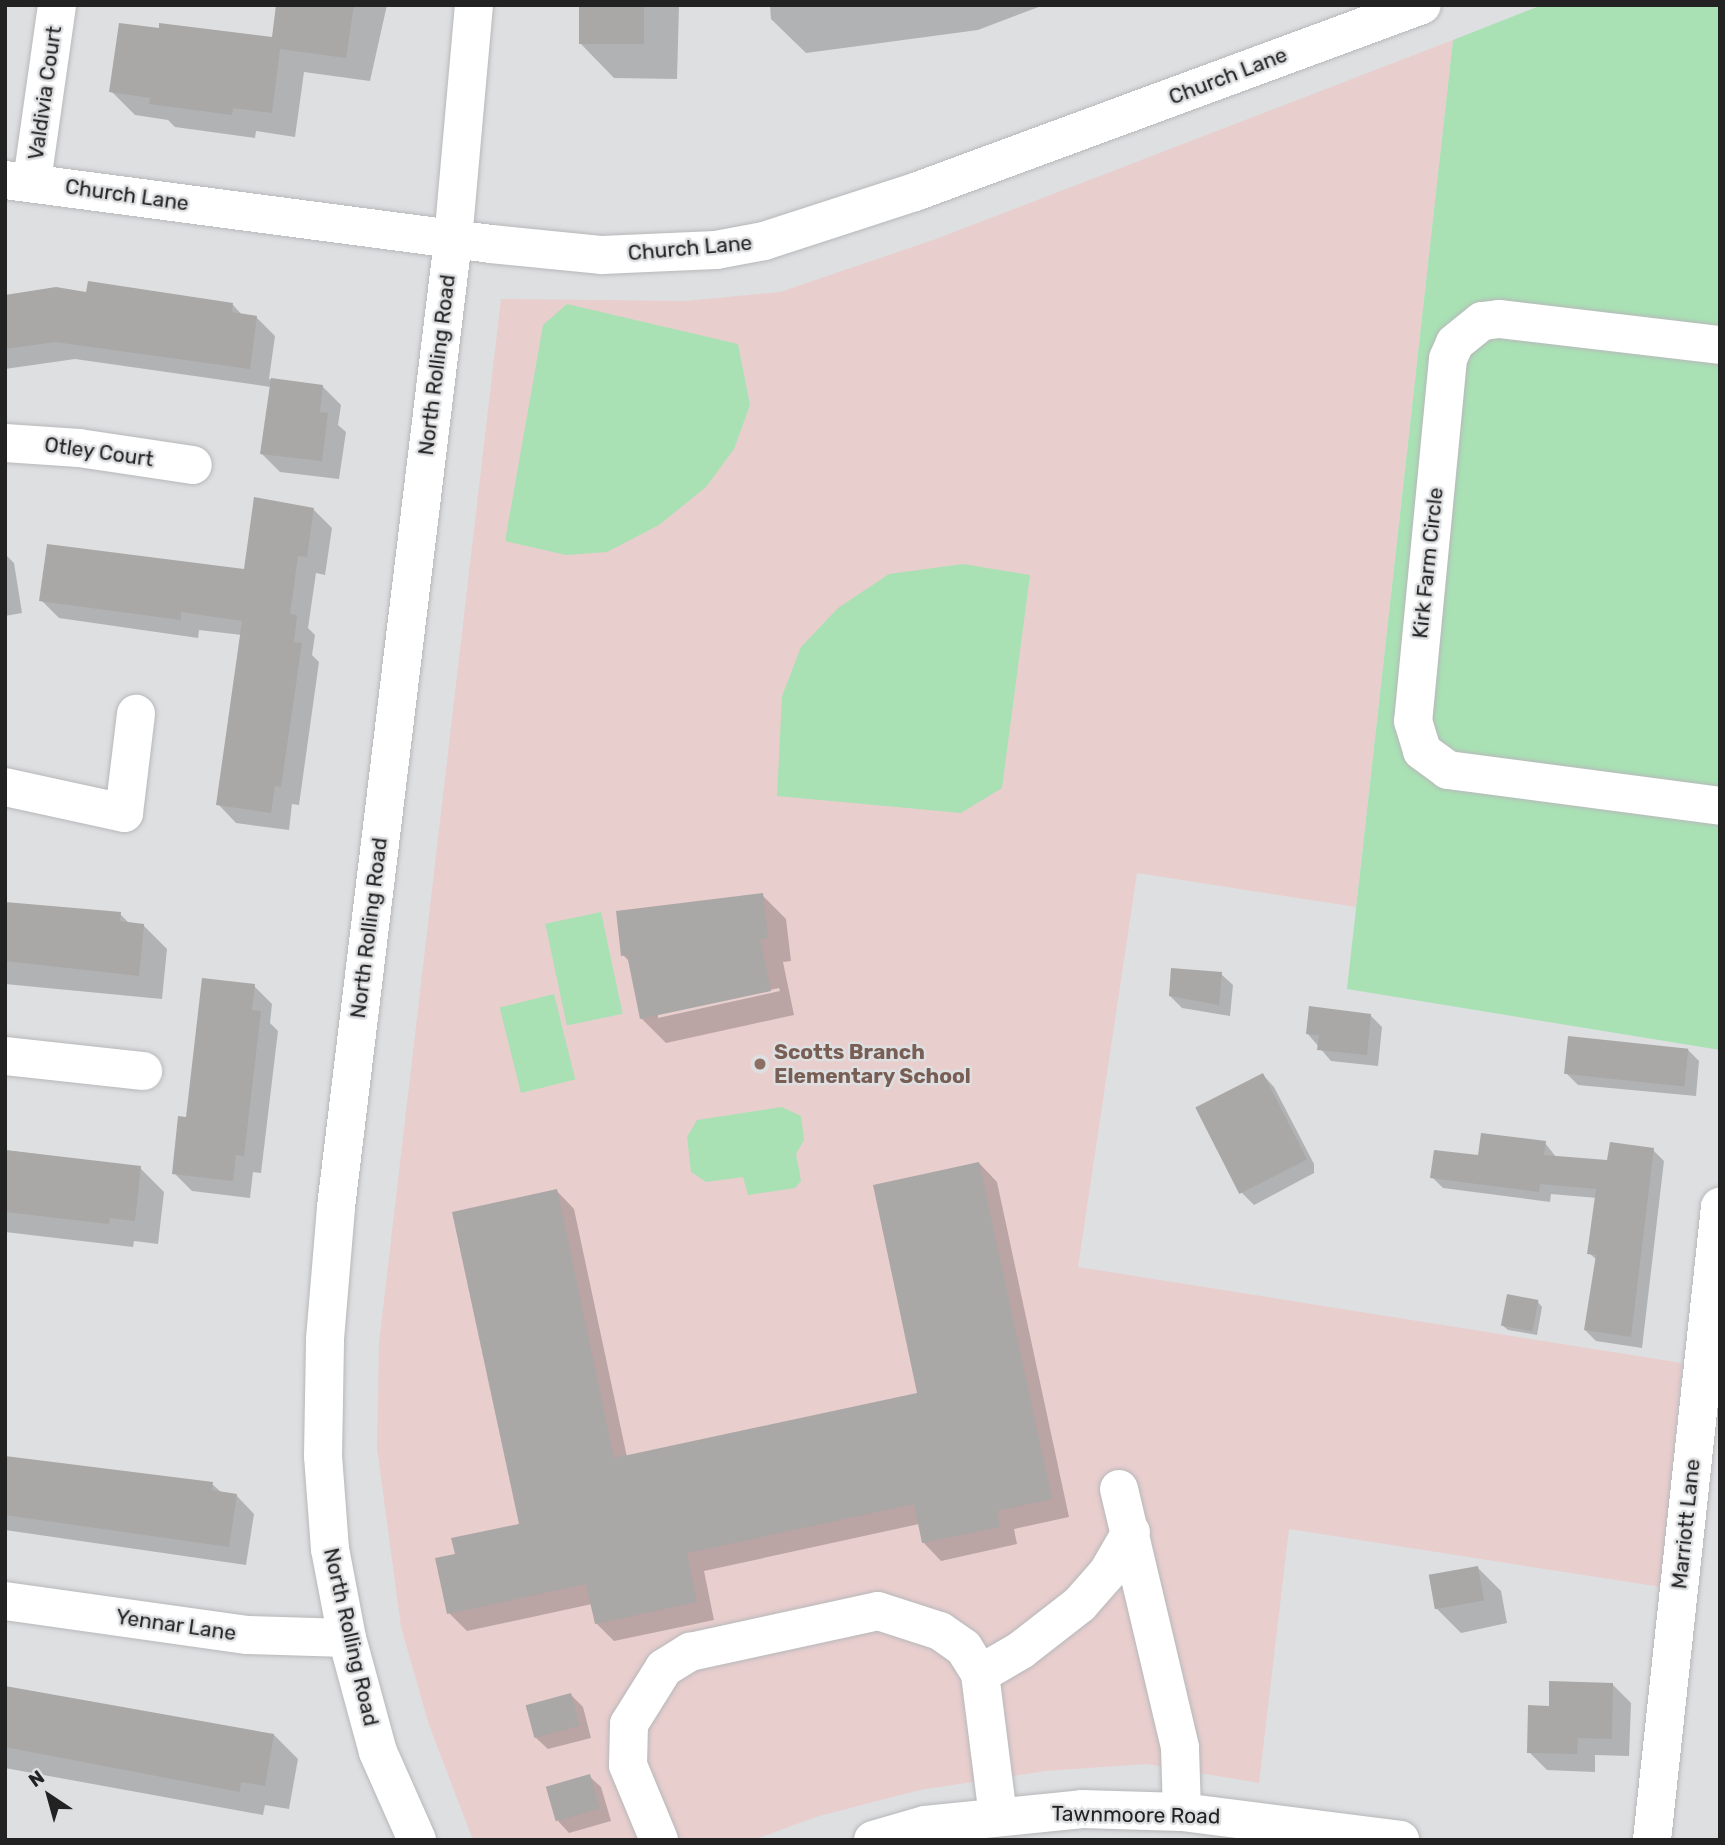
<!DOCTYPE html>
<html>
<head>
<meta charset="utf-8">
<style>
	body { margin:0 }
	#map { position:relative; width:1725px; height:1845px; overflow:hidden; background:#dedfe1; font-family:Rubik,sans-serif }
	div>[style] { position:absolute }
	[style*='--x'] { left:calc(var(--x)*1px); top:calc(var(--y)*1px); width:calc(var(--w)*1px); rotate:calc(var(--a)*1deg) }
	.education>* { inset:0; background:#e9cece }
	.green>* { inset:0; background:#a9e1b4; transform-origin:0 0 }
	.shadow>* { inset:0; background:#0003 }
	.building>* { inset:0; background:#a9a8a7; transform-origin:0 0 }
	.roads { filter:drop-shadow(0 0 2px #b7b8ba) drop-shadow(0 0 2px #b7b8ba) }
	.minor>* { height:38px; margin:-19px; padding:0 19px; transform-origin:19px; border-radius:19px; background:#fff }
	.dots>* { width:19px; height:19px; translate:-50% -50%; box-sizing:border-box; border:4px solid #dedfe1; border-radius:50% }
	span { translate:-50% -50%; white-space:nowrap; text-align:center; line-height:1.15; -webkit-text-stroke:5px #dedfe1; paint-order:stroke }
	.street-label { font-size:21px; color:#222223 }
	.education-label { font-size:21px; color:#785e54; font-weight:700 }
	.left { translate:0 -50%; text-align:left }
	.frame { position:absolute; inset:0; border:7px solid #222223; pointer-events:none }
	.north { position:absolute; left:14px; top:1761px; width:70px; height:70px; -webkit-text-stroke:5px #dedfe1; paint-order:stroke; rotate:324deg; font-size:19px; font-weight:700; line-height:28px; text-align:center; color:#222223 }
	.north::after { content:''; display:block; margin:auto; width:24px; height:32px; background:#222223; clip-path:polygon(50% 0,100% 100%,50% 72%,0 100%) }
</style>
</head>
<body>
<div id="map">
	<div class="education">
		<i style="clip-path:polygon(1453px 40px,1356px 907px,1137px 873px,1078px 1267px,1682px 1363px,1661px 1587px,1289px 1529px,1259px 1783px,1147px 1764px,1045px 1771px,920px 1790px,819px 1816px,753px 1840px,473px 1840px,429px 1725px,401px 1627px,377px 1448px,379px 1343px,501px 299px,685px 301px,780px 292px,936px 239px)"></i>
	</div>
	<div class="green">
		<i style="clip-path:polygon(1542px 5px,1720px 5px,1720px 1050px,1347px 989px,1453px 40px)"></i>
		<i style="clip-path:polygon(567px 304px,738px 344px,750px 405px,734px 449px,706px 487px,659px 525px,607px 552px,566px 555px,505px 541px,543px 325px)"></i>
		<i style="clip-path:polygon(963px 564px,1030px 575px,1002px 788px,961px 813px,777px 796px,782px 696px,801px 647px,838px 608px,889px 574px)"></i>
		<i style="left:601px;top:912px;width:104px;height:57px;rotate:78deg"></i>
		<i style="left:554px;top:994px;width:88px;height:56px;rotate:76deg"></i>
		<i style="clip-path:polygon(782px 1107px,801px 1116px,804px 1140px,796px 1154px,801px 1181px,795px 1188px,748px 1195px,743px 1177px,706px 1182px,691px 1172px,687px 1137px,697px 1120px)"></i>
	</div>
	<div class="shadow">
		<i style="clip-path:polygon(278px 5px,387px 5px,370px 81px,304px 72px,295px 137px,256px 131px,255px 138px,175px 127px,168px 120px,135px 115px,111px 91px,273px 39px)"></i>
		<i style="clip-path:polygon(581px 5px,679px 5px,677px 79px,614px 78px,580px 43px)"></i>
		<i style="clip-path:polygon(770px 5px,1044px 5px,978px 30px,806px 53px,771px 19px)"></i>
		<i style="clip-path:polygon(88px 294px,233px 305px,243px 316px,257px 318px,275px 336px,269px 379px,323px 387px,341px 405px,338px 425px,346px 432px,339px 479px,280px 472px,262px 454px,271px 387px,75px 359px,5px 369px,5px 296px)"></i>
		<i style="clip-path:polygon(314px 510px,332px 528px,325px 575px,316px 573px,308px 628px,315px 635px,312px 655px,319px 662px,299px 805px,292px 804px,289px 830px,236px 823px,218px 804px,242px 635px,199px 630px,198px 638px,59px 618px,41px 600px,245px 571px)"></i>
		<i style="clip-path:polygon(5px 554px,14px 563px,22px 613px,5px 616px)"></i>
		<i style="clip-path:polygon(evenodd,762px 895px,786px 919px,791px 961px,783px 962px,794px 1015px,666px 1043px,642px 1019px,630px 962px,623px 955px,762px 895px,779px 988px,780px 991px,658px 1018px,658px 1014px,779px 988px)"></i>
		<i style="clip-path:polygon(5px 903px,120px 914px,130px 924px,143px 925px,167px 949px,162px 999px,5px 984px)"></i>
		<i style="clip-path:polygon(1221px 974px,1233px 985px,1230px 1016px,1182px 1008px,1170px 996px)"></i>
		<i style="clip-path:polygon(254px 986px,272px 1004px,270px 1023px,278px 1031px,261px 1173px,253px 1172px,250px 1198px,192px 1191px,174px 1173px,188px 1119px)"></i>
		<i style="clip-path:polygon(1370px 1015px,1382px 1027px,1378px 1066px,1331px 1061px,1307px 1033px)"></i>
		<i style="clip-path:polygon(1687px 1049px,1699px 1061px,1696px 1096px,1578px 1085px,1566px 1073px)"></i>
		<i style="clip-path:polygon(1263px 1075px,1274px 1087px,1314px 1164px,1314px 1173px,1254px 1205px,1242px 1193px)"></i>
		<i style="clip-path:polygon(1545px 1143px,1556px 1157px,1609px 1162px,1653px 1150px,1664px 1161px,1642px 1348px,1596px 1341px,1585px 1330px,1597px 1260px,1589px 1253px,1597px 1198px,1551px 1194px,1550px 1202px,1443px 1188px,1432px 1177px,1479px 1157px)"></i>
		<i style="clip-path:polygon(5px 1150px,140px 1168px,164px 1192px,158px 1244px,134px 1241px,133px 1247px,5px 1232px)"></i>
		<i style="clip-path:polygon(979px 1163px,997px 1182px,1069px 1517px,1014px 1529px,1017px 1544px,941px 1561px,923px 1542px,919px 1524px,704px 1571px,714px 1620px,614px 1641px,596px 1623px,592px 1604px,467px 1631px,449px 1613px,457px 1555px,521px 1525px,556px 1190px,574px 1209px,627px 1457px,919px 1394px)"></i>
		<i style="clip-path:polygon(1537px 1301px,1542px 1307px,1537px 1335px,1508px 1330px,1502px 1325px)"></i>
		<i style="clip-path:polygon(5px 1458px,212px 1484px,222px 1493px,236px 1495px,254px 1514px,246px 1565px,5px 1530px)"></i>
		<i style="clip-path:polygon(1477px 1567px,1501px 1591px,1507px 1623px,1461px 1633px,1437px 1609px)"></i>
		<i style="clip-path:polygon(1613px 1685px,1631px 1703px,1629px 1756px,1595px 1755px,1595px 1772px,1547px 1770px,1529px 1752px,1550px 1708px)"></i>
		<i style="clip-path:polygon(5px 1689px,274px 1735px,298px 1759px,289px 1809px,265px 1805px,263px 1815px,5px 1768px)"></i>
		<i style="clip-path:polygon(571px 1695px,583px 1707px,591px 1738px,548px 1749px,536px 1738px)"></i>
		<i style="clip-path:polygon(589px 1776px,601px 1787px,611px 1821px,569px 1833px,558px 1821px)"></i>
	</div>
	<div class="building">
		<i style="clip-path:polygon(276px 5px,354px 5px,346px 58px,280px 49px,272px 113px,233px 108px,232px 115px,149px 104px,150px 98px,109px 92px,119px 23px,159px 28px,159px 23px,272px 37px)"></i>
		<i style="left:579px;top:5px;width:65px;height:39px"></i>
		<i style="clip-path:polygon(88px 281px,233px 303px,232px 312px,257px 316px,250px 369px,55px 342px,5px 349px,5px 295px,56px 287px,86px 292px)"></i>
		<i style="clip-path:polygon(271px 378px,323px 385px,320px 412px,328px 413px,322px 461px,260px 454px)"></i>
		<i style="clip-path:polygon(254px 497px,314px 508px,307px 557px,298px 556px,290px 614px,297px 615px,294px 642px,302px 643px,281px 787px,275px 786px,271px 813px,216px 805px,242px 621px,181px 612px,181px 620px,39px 601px,47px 544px,244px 569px)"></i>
		<i style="clip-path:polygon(763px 893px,768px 938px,760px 939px,771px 991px,640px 1019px,627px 955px,621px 956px,616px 911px)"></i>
		<i style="clip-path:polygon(5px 902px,121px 912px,120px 921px,144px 924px,139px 976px,5px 961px)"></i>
		<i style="clip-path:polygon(1171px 968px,1222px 972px,1219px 1005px,1169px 996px)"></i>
		<i style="clip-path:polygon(202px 978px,255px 984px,252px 1010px,261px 1011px,244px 1156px,236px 1155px,233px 1181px,172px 1174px,178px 1116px,186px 1117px)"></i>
		<i style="clip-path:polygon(1309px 1006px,1371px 1014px,1367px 1055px,1317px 1050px,1319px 1035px,1306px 1034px)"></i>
		<i style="left:1568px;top:1036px;width:121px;height:38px;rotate:6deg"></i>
		<i style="left:1263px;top:1073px;width:97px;height:76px;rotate:63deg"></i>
		<i style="clip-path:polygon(1481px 1133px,1546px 1141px,1544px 1155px,1607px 1160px,1610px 1142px,1654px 1148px,1631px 1337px,1584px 1330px,1596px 1255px,1587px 1254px,1596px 1189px,1540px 1184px,1539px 1192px,1430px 1178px,1434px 1150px,1478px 1155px)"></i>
		<i style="clip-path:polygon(5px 1150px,141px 1166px,135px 1221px,110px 1218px,109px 1224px,5px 1212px)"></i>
		<i style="clip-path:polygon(979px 1162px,1052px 1499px,997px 1511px,1000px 1527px,922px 1543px,914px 1504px,687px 1553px,697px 1602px,595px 1624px,586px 1584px,447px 1614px,435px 1558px,455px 1554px,451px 1538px,519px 1524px,452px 1212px,557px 1189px,614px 1458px,917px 1393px,873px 1185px)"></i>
		<i style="left:1507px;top:1294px;width:32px;height:32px;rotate:11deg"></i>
		<i style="clip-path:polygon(5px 1456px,213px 1482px,212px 1490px,237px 1494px,229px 1547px,5px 1515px)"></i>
		<i style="left:1478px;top:1566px;width:35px;height:50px;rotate:80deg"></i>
		<i style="clip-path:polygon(1549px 1681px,1613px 1683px,1612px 1739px,1578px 1738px,1577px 1754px,1527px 1753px,1528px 1705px,1549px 1706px)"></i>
		<i style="clip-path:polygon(5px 1686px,274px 1734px,265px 1786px,241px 1782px,240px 1792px,5px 1747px)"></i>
		<i style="left:571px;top:1693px;width:34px;height:47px;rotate:75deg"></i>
		<i style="left:590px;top:1774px;width:36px;height:46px;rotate:74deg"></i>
	</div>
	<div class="roads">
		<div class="minor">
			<i style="--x:5;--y:180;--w:490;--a:7.5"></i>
			<i style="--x:491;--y:244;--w:112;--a:5.7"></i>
			<i style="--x:602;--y:255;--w:114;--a:-2.5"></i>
			<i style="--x:716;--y:250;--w:49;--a:-10.6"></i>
			<i style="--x:764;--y:241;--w:159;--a:-18"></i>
			<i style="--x:915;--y:192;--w:540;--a:-20.25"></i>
			<i style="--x:32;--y:181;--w:178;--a:-81.9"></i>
			<i style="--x:1720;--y:345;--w:223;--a:-173.3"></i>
			<i style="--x:1499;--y:319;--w:17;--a:173"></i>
			<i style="--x:1482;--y:321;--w:35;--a:141"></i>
			<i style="--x:1455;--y:343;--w:17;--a:114"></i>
			<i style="--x:1448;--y:359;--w:364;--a:95.5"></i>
			<i style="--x:1413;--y:721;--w:31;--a:73"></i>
			<i style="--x:1422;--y:751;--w:32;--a:36"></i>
			<i style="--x:1448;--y:770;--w:274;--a:7.5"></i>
			<i style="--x:5;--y:443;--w:74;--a:3.9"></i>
			<i style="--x:79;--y:448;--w:115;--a:8.5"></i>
			<i style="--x:5;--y:787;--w:122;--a:12.3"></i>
			<i style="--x:124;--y:813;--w:100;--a:-83.1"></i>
			<i style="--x:5;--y:1056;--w:139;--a:6.2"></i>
			<i style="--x:1119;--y:1489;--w:266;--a:76.7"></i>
			<i style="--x:1180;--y:1748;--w:64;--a:88.2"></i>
			<i style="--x:5;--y:1601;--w:245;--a:8"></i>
			<i style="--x:248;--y:1635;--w:99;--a:1.7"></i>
			<i style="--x:980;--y:1674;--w:48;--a:-30.3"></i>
			<i style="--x:1021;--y:1650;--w:75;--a:-37.9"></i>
			<i style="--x:1080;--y:1604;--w:43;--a:-48.8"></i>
			<i style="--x:1108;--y:1572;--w:46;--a:-60.1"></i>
			<i style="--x:417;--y:1840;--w:96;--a:-113.9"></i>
			<i style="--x:378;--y:1752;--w:118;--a:-105.2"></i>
			<i style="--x:347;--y:1638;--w:91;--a:-100.8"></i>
			<i style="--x:330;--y:1549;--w:93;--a:-94.3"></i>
			<i style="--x:323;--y:1456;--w:117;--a:-89"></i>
			<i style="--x:325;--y:1339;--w:132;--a:-85.2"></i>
			<i style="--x:336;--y:1207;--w:974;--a:-83.1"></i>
			<i style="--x:453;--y:240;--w:236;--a:-84.9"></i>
			<i style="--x:659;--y:1840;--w:81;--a:-112.5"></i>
			<i style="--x:628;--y:1765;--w:41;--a:-88.6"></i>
			<i style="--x:629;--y:1724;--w:66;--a:-58"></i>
			<i style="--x:664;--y:1668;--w:31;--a:-32"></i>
			<i style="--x:690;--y:1652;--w:192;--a:-12.3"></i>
			<i style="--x:878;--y:1611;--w:65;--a:17.9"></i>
			<i style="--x:940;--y:1631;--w:29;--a:35"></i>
			<i style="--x:964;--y:1648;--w:31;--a:58"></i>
			<i style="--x:980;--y:1674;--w:143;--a:82.8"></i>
			<i style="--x:873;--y:1840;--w:54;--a:-16.1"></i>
			<i style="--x:925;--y:1825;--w:158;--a:-5.8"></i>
			<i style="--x:1082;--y:1809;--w:100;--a:1.7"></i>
			<i style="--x:1182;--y:1812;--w:220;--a:7.3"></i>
			<i style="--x:1652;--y:1840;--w:637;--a:-83.87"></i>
		</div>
	</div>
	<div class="dots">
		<i style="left:760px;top:1064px;background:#8d6e63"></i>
	</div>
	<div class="street-label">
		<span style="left:1228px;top:76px;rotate:-21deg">Church Lane</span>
		<span style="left:45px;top:93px;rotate:-82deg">Valdivia Court</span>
		<span style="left:127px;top:195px;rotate:8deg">Church Lane</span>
		<span style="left:690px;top:248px;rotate:-5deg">Church Lane</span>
		<span style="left:437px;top:365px;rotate:-83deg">North Rolling Road</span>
		<span style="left:99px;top:452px;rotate:8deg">Otley Court</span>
		<span style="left:1428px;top:563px;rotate:-84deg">Kirk Farm Circle</span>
		<span style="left:369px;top:928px;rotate:-83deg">North Rolling Road</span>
		<span style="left:1686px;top:1524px;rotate:-84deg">Marriott Lane</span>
		<span style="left:176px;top:1625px;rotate:8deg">Yennar Lane</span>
		<span style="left:351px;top:1637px;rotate:77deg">North Rolling Road</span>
		<span style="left:1136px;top:1815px;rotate:1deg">Tawnmoore Road</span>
	</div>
	<div class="education-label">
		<span class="left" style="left:774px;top:1064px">Scotts Branch<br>Elementary School</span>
	</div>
	<div class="frame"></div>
	<div class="north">N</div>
</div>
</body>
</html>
